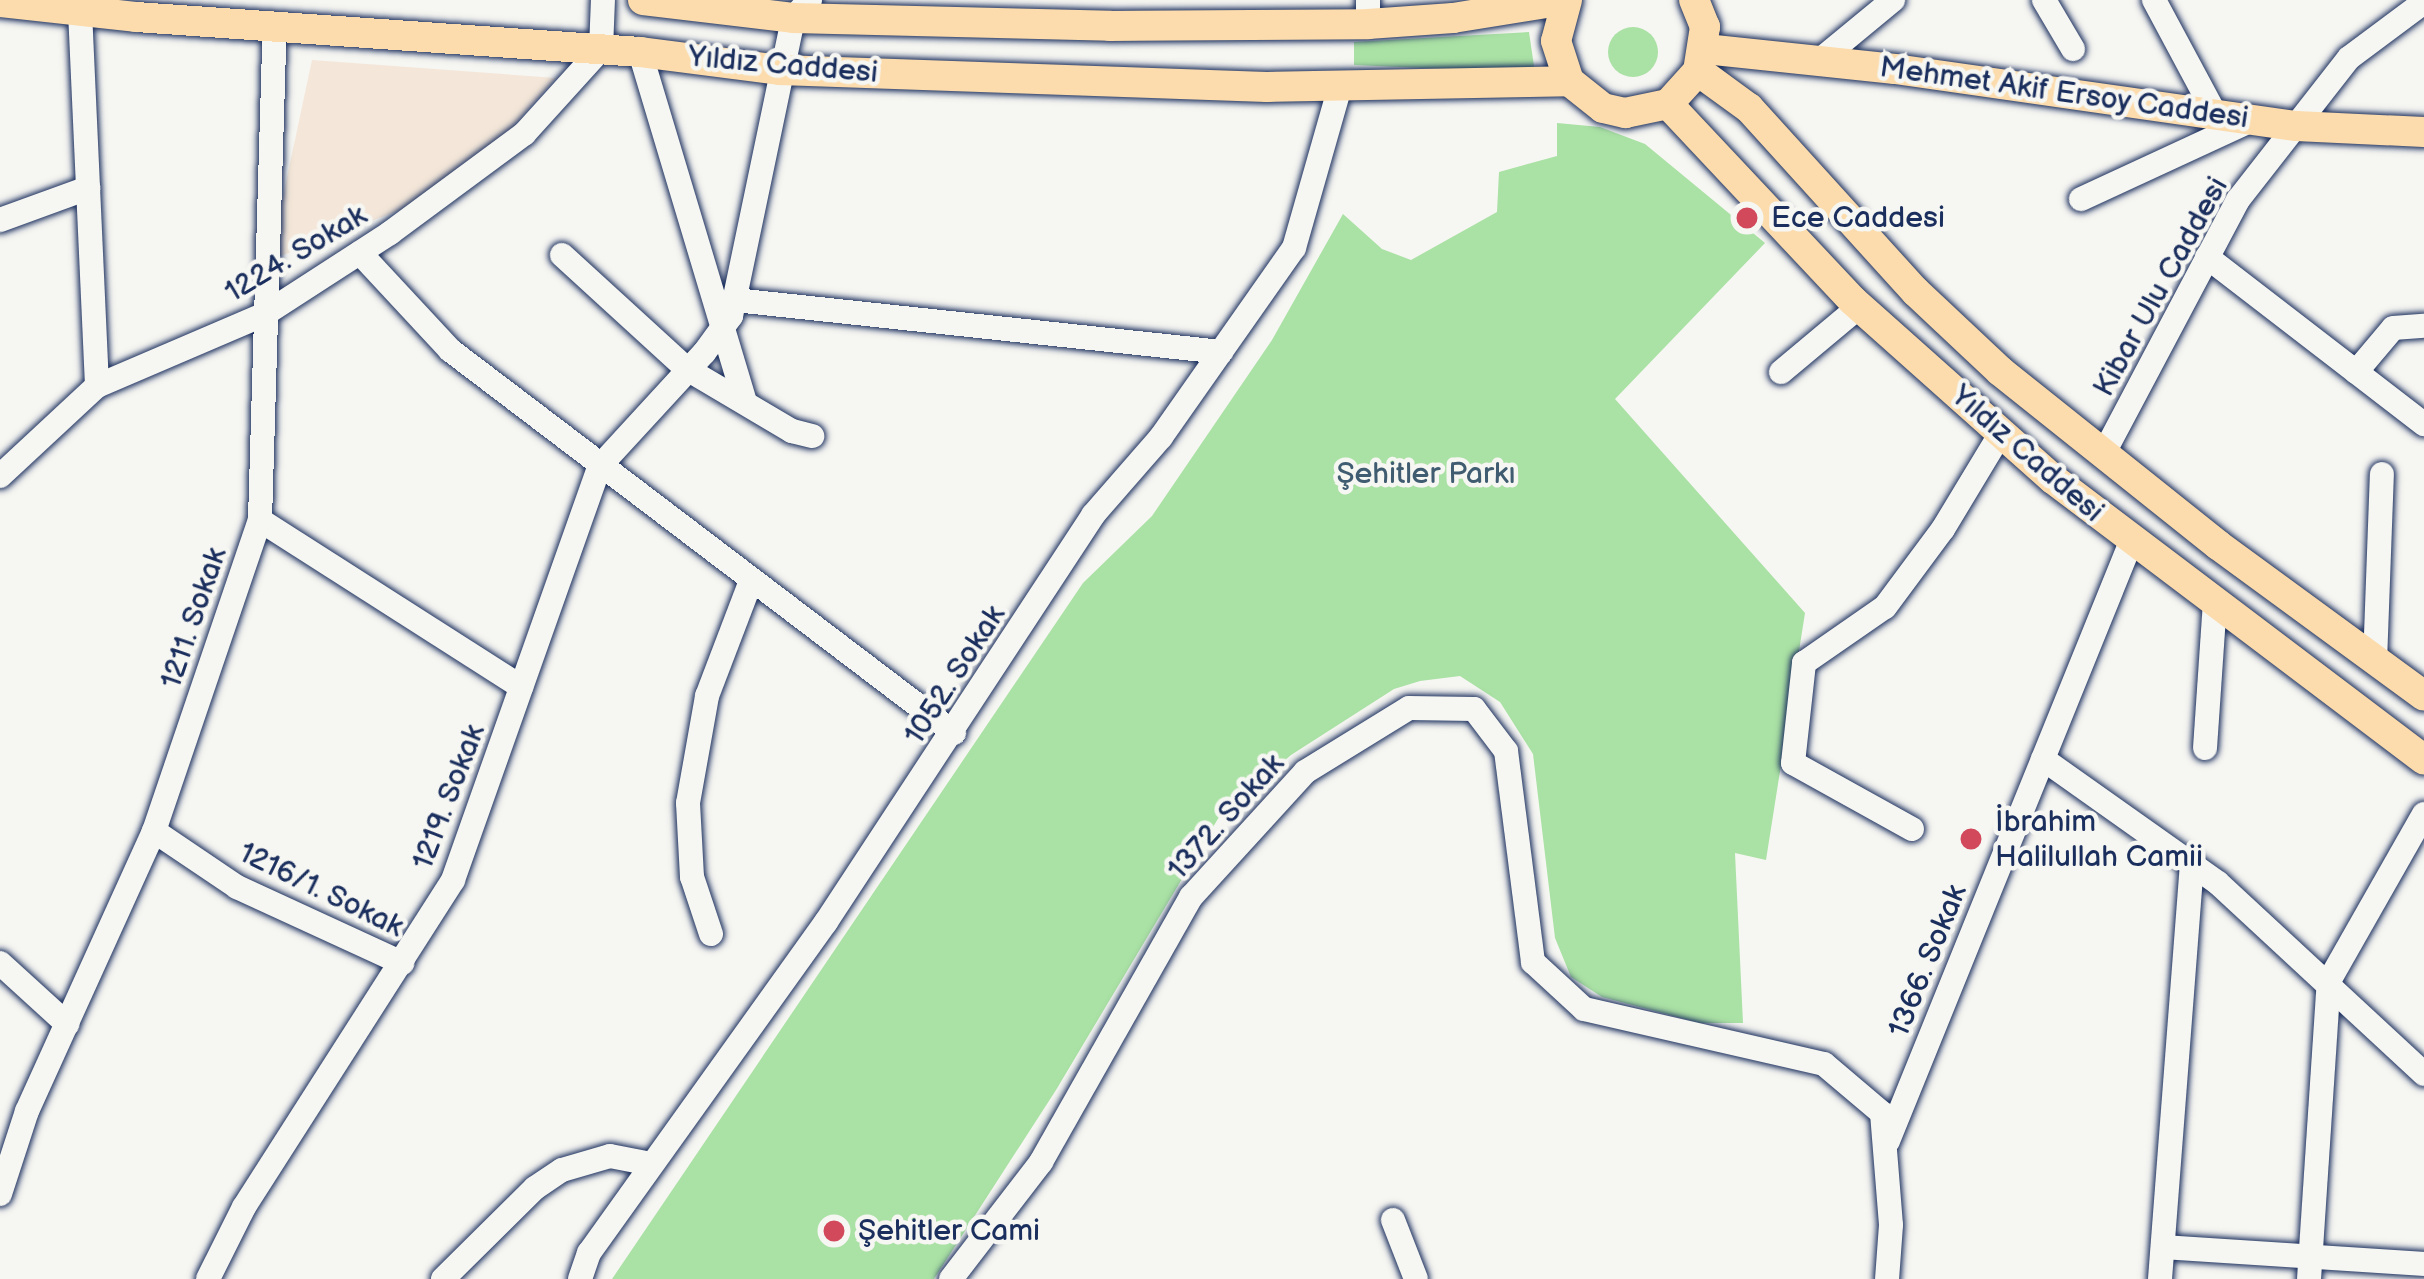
<!DOCTYPE html>
<html>
<head>
<meta charset="utf-8">
<style>
	body { margin:0 }
	#map { position:relative; width:2424px; height:1279px; overflow:hidden; background:#f6f6f2; font-family:"Balsamiq Sans",sans-serif }
	div>[style] { position:absolute }
	[style*='--x'] { left:calc(var(--x)*1px); top:calc(var(--y)*1px); width:calc(var(--w)*1px); rotate:calc(var(--a)*1deg) }
	.built>* { inset:0; background:#f4e7d9 }
	.green>* { inset:0; background:#aae1a4 }
	.round { border-radius:50% }
	.roads { filter:drop-shadow(0 0 3px #1b2f5e) drop-shadow(0 0 3px #1b2f5e) }
	.minor>* { height:24px; margin:-12px; padding:0 12px; transform-origin:12px; border-radius:12px; background:#f6f6f2 }
	.major>* { height:30px; margin:-15px; padding:0 15px; transform-origin:15px; border-radius:15px; background:#fcdcac }
	.dots>* { width:33px; height:33px; translate:-50% -50%; box-sizing:border-box; border:6px solid #f6f6f2; border-radius:50% }
	span { translate:-50% -50%; white-space:nowrap; text-align:center; line-height:1.15; -webkit-text-stroke:9px #f6f6f2; paint-order:stroke }
	.street-label { font-size:30px; color:#1b2f5e }
	.poi-label { font-size:30px; color:#1b2f5e }
	.left { translate:0 -50%; text-align:left }
	.park-label { font-size:30px; color:#3f5c70 }
</style>
</head>
<body>
<div id="map">
	<div class="built">
		<i style="clip-path:polygon(312px 60px,556px 78px,501px 140px,400px 210px,278px 257px,273px 243px)"></i>
	</div>
	<div class="green">
		<i class="round" style="left:1608px;top:27px;width:50px;height:50px"></i>
		<i style="clip-path:polygon(1529px 32px,1535px 73px,1354px 65px,1354px 42px)"></i>
		<i style="clip-path:polygon(1557px 123px,1600px 127px,1645px 144px,1765px 243px,1615px 399px,1805px 613px,1766px 860px,1735px 853px,1743px 1023px,1700px 1023px,1602px 997px,1571px 977px,1555px 938px,1533px 754px,1500px 702px,1460px 676px,1420px 681px,1394px 689px,1291px 755px,1219px 817px,1056px 1090px,934px 1279px,612px 1279px,1083px 583px,1152px 516px,1272px 340px,1343px 214px,1382px 249px,1411px 260px,1497px 212px,1499px 172px,1557px 156px)"></i>
	</div>
	<div class="roads">
		<div class="minor">
			<i style="--x:2044;--y:0;--w:57;--a:59.4"></i>
			<i style="--x:2154;--y:0;--w:129;--a:61.8"></i>
			<i style="--x:80;--y:11;--w:375;--a:87.4"></i>
			<i style="--x:1368;--y:24;--w:24;--a:-90"></i>
			<i style="--x:640;--y:52;--w:361;--a:73.3"></i>
			<i style="--x:1819;--y:61;--w:96;--a:-39.5"></i>
			<i style="--x:2081;--y:199;--w:188;--a:-24.8"></i>
			<i style="--x:0;--y:220;--w:94;--a:-20"></i>
			<i style="--x:360;--y:253;--w:132;--a:47.1"></i>
			<i style="--x:450;--y:350;--w:633;--a:37.23"></i>
			<i style="--x:562;--y:255;--w:169;--a:42.4"></i>
			<i style="--x:687;--y:369;--w:122;--a:30.6"></i>
			<i style="--x:792;--y:431;--w:21;--a:14"></i>
			<i style="--x:2207;--y:257;--w:274;--a:37.6"></i>
			<i style="--x:735;--y:300;--w:489;--a:6.1"></i>
			<i style="--x:1781;--y:372;--w:103;--a:-39.9"></i>
			<i style="--x:2356;--y:372;--w:57;--a:-49.9"></i>
			<i style="--x:2393;--y:328;--w:31;--a:-4"></i>
			<i style="--x:2105;--y:451;--w:284;--a:-62.1"></i>
			<i style="--x:2238;--y:200;--w:180;--a:-52"></i>
			<i style="--x:2349;--y:58;--w:94;--a:-36.7"></i>
			<i style="--x:0;--y:476;--w:132;--a:-42.9"></i>
			<i style="--x:97;--y:386;--w:183;--a:-23.2"></i>
			<i style="--x:265;--y:314;--w:149;--a:-32.9"></i>
			<i style="--x:390;--y:233;--w:167;--a:-36.5"></i>
			<i style="--x:524;--y:134;--w:115;--a:-47.8"></i>
			<i style="--x:601;--y:49;--w:49;--a:-87.7"></i>
			<i style="--x:260;--y:520;--w:310;--a:32.6"></i>
			<i style="--x:2375;--y:662;--w:188;--a:-87.9"></i>
			<i style="--x:2205;--y:748;--w:146;--a:-86.1"></i>
			<i style="--x:2043;--y:759;--w:214;--a:35.3"></i>
			<i style="--x:2218;--y:883;--w:281;--a:42.8"></i>
			<i style="--x:1912;--y:829;--w:136;--a:-151"></i>
			<i style="--x:1793;--y:763;--w:101;--a:-83.7"></i>
			<i style="--x:1804;--y:663;--w:98;--a:-34.7"></i>
			<i style="--x:1885;--y:607;--w:97;--a:-53.4"></i>
			<i style="--x:1943;--y:529;--w:112;--a:-58.9"></i>
			<i style="--x:154;--y:831;--w:100;--a:34"></i>
			<i style="--x:237;--y:887;--w:182;--a:24.7"></i>
			<i style="--x:711;--y:934;--w:60;--a:-108.4"></i>
			<i style="--x:692;--y:877;--w:74;--a:-93.1"></i>
			<i style="--x:688;--y:803;--w:109;--a:-79.9"></i>
			<i style="--x:707;--y:696;--w:123;--a:-69.1"></i>
			<i style="--x:0;--y:963;--w:91;--a:42.3"></i>
			<i style="--x:1888;--y:1141;--w:646;--a:-67.92"></i>
			<i style="--x:0;--y:1194;--w:87;--a:-72"></i>
			<i style="--x:27;--y:1111;--w:307;--a:-65.6"></i>
			<i style="--x:154;--y:831;--w:329;--a:-71.2"></i>
			<i style="--x:260;--y:520;--w:493;--a:-88.3"></i>
			<i style="--x:1393;--y:1220;--w:63;--a:68.7"></i>
			<i style="--x:2163;--y:1247;--w:262;--a:3.7"></i>
			<i style="--x:208;--y:1279;--w:80;--a:-63.4"></i>
			<i style="--x:244;--y:1207;--w:388;--a:-57.4"></i>
			<i style="--x:453;--y:880;--w:438;--a:-70.5"></i>
			<i style="--x:599;--y:467;--w:155;--a:-47.4"></i>
			<i style="--x:704;--y:353;--w:46;--a:-53.9"></i>
			<i style="--x:731;--y:316;--w:304;--a:-78.2"></i>
			<i style="--x:793;--y:18;--w:25;--a:-47"></i>
			<i style="--x:443;--y:1279;--w:129;--a:-44.7"></i>
			<i style="--x:535;--y:1188;--w:32;--a:-34"></i>
			<i style="--x:562;--y:1170;--w:50;--a:-16.3"></i>
			<i style="--x:610;--y:1156;--w:42;--a:11"></i>
			<i style="--x:580;--y:1279;--w:28;--a:-71"></i>
			<i style="--x:589;--y:1253;--w:407;--a:-54.4"></i>
			<i style="--x:826;--y:922;--w:487;--a:-56.7"></i>
			<i style="--x:1093;--y:515;--w:103;--a:-48.9"></i>
			<i style="--x:1161;--y:437;--w:231;--a:-54.9"></i>
			<i style="--x:1294;--y:248;--w:168;--a:-74.1"></i>
			<i style="--x:951;--y:1279;--w:148;--a:-52.4"></i>
			<i style="--x:1041;--y:1162;--w:305;--a:-60.5"></i>
			<i style="--x:1191;--y:897;--w:169;--a:-47.6"></i>
			<i style="--x:1305;--y:772;--w:122;--a:-31.6"></i>
			<i style="--x:1409;--y:708;--w:65;--a:0.9"></i>
			<i style="--x:1474;--y:709;--w:53;--a:52.7"></i>
			<i style="--x:1506;--y:751;--w:213;--a:82.7"></i>
			<i style="--x:1533;--y:962;--w:69;--a:42.7"></i>
			<i style="--x:1584;--y:1009;--w:246;--a:12.9"></i>
			<i style="--x:1824;--y:1064;--w:76;--a:40.2"></i>
			<i style="--x:1882;--y:1113;--w:112;--a:85.4"></i>
			<i style="--x:1891;--y:1225;--w:54;--a:94.2"></i>
			<i style="--x:2160;--y:1279;--w:416;--a:-85.6"></i>
			<i style="--x:2309;--y:1279;--w:299;--a:-86.2"></i>
			<i style="--x:2329;--y:981;--w:192;--a:-60.4"></i>
		</div>
		<div class="major">
			<i style="--x:643;--y:0;--w:151;--a:6.8"></i>
			<i style="--x:793;--y:18;--w:317;--a:1.4"></i>
			<i style="--x:1110;--y:26;--w:258;--a:-0.4"></i>
			<i style="--x:1368;--y:24;--w:85;--a:-4"></i>
			<i style="--x:1453;--y:18;--w:112;--a:-9.2"></i>
			<i style="--x:1567;--y:0;--w:42;--a:105"></i>
			<i style="--x:1556;--y:41;--w:42;--a:72"></i>
			<i style="--x:1569;--y:81;--w:43;--a:38.5"></i>
			<i style="--x:1603;--y:108;--w:23;--a:13"></i>
			<i style="--x:1625;--y:113;--w:44;--a:-11.8"></i>
			<i style="--x:1668;--y:104;--w:45;--a:-47.7"></i>
			<i style="--x:1698;--y:71;--w:45;--a:-81"></i>
			<i style="--x:1705;--y:27;--w:29;--a:-112"></i>
			<i style="--x:0;--y:2;--w:137;--a:6.3"></i>
			<i style="--x:136;--y:17;--w:505;--a:3.97"></i>
			<i style="--x:640;--y:52;--w:141;--a:7.3"></i>
			<i style="--x:780;--y:70;--w:487;--a:2"></i>
			<i style="--x:1267;--y:87;--w:302;--a:-1.1"></i>
			<i style="--x:1705;--y:49;--w:191;--a:6"></i>
			<i style="--x:1895;--y:69;--w:405;--a:8.1"></i>
			<i style="--x:2296;--y:126;--w:128;--a:2.7"></i>
			<i style="--x:1698;--y:71;--w:63;--a:36"></i>
			<i style="--x:1749;--y:108;--w:248;--a:47.8"></i>
			<i style="--x:1916;--y:292;--w:115;--a:43.2"></i>
			<i style="--x:2000;--y:371;--w:279;--a:38.6"></i>
			<i style="--x:2218;--y:545;--w:255;--a:36.2"></i>
			<i style="--x:1668;--y:104;--w:269;--a:46.8"></i>
			<i style="--x:1852;--y:300;--w:269;--a:41.7"></i>
			<i style="--x:2053;--y:479;--w:465;--a:37.1"></i>
		</div>
	</div>
	<div class="dots">
		<i style="left:1747px;top:218px;background:#d1495b"></i>
		<i style="left:1971px;top:839px;background:#d1495b"></i>
		<i style="left:834px;top:1231px;background:#d1495b"></i>
	</div>
	<div class="street-label">
		<span style="left:783px;top:65px;rotate:5deg">Yıldız Caddesi</span>
		<span style="left:2064px;top:93px;rotate:8deg">Mehmet Akif Ersoy Caddesi</span>
		<span style="left:296px;top:254px;rotate:-31deg">1224. Sokak</span>
		<span style="left:2161px;top:287px;rotate:-61deg">Kibar Ulu Caddesi</span>
		<span style="left:2027px;top:454px;rotate:41deg">Yıldız Caddesi</span>
		<span style="left:194px;top:618px;rotate:-71deg">1211. Sokak</span>
		<span style="left:955px;top:675px;rotate:-57deg">1052. Sokak</span>
		<span style="left:449px;top:797px;rotate:-69deg">1219. Sokak</span>
		<span style="left:1226px;top:817px;rotate:-48deg">1372. Sokak</span>
		<span style="left:321px;top:890px;rotate:26deg">1216/1. Sokak</span>
		<span style="left:1928px;top:961px;rotate:-68deg">1366. Sokak</span>
	</div>
	<div class="poi-label">
		<span class="left" style="left:1771px;top:218px">Ece Caddesi</span>
		<span class="left" style="left:1995px;top:839px">İbrahim<br>Halilullah Camii</span>
		<span class="left" style="left:858px;top:1231px">Şehitler Cami</span>
	</div>
	<div class="park-label">
		<span style="left:1426px;top:474px">Şehitler Parkı</span>
	</div>
</div>
</body>
</html>
